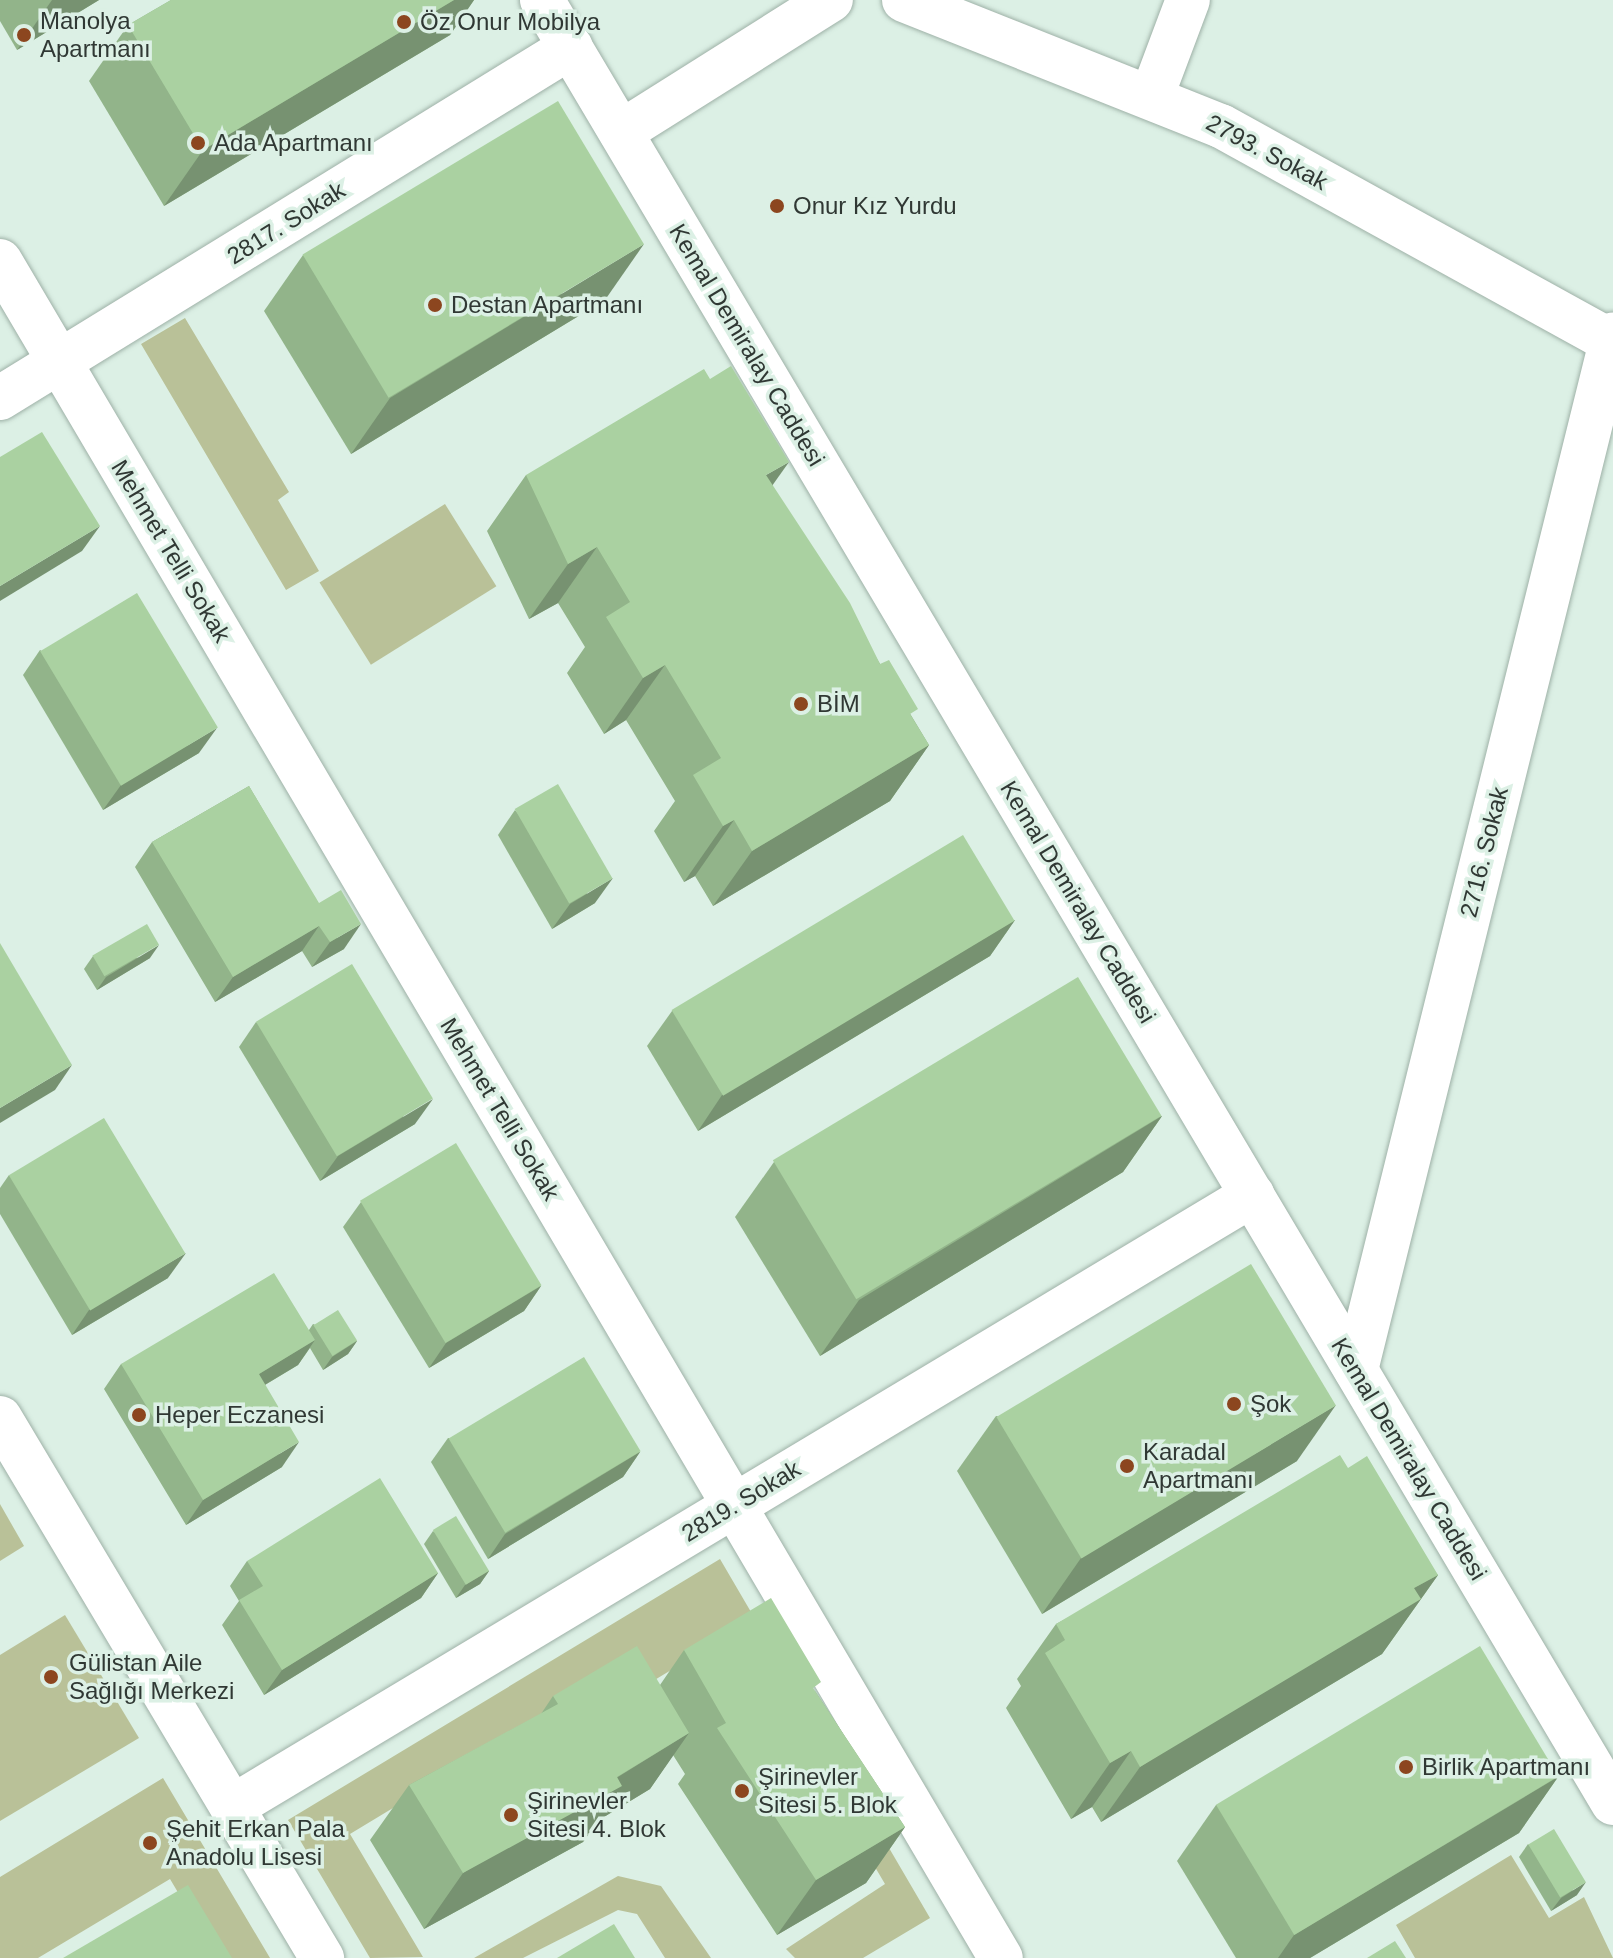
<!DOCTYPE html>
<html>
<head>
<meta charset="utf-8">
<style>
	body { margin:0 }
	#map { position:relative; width:1613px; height:1958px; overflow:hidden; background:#dcf0e5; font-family:Arial,sans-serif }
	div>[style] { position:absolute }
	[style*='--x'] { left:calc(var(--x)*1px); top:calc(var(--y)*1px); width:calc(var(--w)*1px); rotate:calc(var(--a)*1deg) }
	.green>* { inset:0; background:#b9c198; transform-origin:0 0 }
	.roads { filter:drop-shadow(0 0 2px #9eb1a7) drop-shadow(0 0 2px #9eb1a7) }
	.minor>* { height:44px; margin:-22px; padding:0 22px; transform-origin:22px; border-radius:22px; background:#fff }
	.wall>* { inset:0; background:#92b48a }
	.shaded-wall>* { inset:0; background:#779271 }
	.building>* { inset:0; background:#aad1a1; transform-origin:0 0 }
	.dots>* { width:22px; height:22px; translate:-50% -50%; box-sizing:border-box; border:4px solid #dcf0e5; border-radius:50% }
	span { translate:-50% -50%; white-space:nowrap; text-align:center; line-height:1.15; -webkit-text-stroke:7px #dcf0e5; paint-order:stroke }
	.poi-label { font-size:24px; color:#303834 }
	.left { translate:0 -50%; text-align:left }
	.street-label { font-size:24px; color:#303834 }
</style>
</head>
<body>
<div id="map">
	<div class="green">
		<i style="clip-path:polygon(185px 318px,289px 492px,278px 500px,319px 571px,286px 590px,141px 344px)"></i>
		<i style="left:445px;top:504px;width:97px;height:148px;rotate:58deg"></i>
		<i style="clip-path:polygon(0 1504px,24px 1546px,0 1561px)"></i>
		<i style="clip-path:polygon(720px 1559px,930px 1918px,863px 1958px,795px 1958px,786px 1949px,885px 1884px,736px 1631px,623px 1699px,608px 1678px,350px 1834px,423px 1957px,370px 1958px,288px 1820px)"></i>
		<i style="clip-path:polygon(65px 1615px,139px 1738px,0 1821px,0 1655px)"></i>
		<i style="clip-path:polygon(163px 1778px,270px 1958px,217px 1958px,170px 1879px,38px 1958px,0 1958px,0 1877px)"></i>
		<i style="clip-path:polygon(1511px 1855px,1549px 1918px,1584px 1897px,1613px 1958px,1415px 1958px,1396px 1925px)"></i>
		<i style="clip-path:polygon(618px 1876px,661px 1886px,711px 1958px,665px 1958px,637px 1914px,618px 1910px,523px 1958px,474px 1958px)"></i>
	</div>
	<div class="roads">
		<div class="minor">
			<i style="--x:542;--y:0;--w:2097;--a:59.29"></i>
			<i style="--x:904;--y:0;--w:341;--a:21.7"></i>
			<i style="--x:1221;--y:126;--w:448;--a:28.9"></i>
			<i style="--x:1153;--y:93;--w:99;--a:-69.4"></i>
			<i style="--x:621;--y:132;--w:248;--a:-32.2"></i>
			<i style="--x:0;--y:261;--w:1970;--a:59.47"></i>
			<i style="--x:0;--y:398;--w:670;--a:-31.58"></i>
			<i style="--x:1356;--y:1370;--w:1067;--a:-76.07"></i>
			<i style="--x:0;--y:1418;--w:629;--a:59.19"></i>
			<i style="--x:232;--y:1807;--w:1190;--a:-30.96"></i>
		</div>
	</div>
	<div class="wall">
		<i style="clip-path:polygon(0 0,99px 0,17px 50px,0 21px)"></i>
		<i style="clip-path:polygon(171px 0,474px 0,450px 35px,164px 206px,89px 81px,128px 25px)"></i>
		<i style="clip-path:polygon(303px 255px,605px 300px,351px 454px,264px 311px)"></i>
		<i style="clip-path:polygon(526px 475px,772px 485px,929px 745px,890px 801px,713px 906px,695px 876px,684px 882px,654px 831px,675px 801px,626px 720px,604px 734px,567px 673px,585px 647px,558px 603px,529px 619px,487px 531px)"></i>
		<i style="clip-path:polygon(40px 650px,199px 753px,103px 810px,23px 675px)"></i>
		<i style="clip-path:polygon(249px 786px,344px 949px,312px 967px,302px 951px,215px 1002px,135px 867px,152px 842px)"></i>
		<i style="clip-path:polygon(515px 810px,595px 903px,552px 929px,498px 835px)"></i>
		<i style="clip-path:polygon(1015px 920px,990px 956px,698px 1131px,647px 1046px,672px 1011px)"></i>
		<i style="clip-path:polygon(93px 956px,150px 958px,97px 990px,84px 969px)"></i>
		<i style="clip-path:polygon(256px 1022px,415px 1124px,320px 1181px,239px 1047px)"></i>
		<i style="clip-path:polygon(1162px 1116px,1123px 1172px,820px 1356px,735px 1217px,774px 1162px)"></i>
		<i style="clip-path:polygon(9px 1175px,168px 1278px,72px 1335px,0 1214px,0 1188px)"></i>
		<i style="clip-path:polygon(361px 1202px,541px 1286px,524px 1311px,429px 1368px,343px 1227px)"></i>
		<i style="clip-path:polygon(313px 1324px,357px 1341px,348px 1354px,323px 1370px,310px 1348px,298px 1365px,265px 1385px,282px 1467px,186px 1525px,104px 1389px,121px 1364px,309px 1330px)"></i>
		<i style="clip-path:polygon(996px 1416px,1297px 1461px,1042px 1614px,957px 1471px)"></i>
		<i style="clip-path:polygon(448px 1438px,640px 1452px,623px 1477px,488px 1559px,431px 1462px)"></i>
		<i style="clip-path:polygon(1348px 1468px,1438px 1575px,1382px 1654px,1101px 1822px,1092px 1807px,1071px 1819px,1006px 1708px,1021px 1686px,1017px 1679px,1056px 1624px)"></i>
		<i style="clip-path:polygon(433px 1531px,489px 1571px,480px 1584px,456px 1598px,424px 1544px)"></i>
		<i style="clip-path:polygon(247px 1561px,438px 1573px,421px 1598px,264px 1695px,222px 1625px,239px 1601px,230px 1586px)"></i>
		<i style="clip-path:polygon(684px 1650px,815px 1691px,905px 1827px,866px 1883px,777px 1935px,678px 1784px,685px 1774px,673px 1755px,650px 1789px,599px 1820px,583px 1842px,424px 1929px,370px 1840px,409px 1785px,541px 1714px,553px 1696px,660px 1685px)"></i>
		<i style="clip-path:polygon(1558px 1777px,1519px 1833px,1310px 1958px,1236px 1958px,1177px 1861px,1216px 1805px)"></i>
		<i style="clip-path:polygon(1528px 1844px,1577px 1895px,1551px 1911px,1519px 1857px)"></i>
	</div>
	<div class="shaded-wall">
		<i style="clip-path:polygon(52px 0,99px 0,17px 50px)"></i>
		<i style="clip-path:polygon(454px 0,474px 0,450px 35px,164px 206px,203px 150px)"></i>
		<i style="clip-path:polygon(644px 244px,605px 300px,351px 454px,390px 398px)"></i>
		<i style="clip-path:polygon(789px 462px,750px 517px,766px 475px)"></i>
		<i style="clip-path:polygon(100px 526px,82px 551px,0 601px,0 586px)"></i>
		<i style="clip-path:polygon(597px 547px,558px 603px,529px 619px,568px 564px)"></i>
		<i style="clip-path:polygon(665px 665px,626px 720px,604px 734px,643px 678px)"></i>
		<i style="clip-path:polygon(217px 728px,199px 753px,103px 810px,121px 785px)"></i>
		<i style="clip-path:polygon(929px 745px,890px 801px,713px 906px,752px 851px)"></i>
		<i style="clip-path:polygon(734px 820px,695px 876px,684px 882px,723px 826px)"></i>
		<i style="clip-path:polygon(613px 878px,595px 903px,552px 929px,570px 904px)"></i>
		<i style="clip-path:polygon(1015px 920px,990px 956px,698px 1131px,722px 1095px)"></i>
		<i style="clip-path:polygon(361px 924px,344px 949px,312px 967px,330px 942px)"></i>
		<i style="clip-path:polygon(319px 926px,302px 951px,215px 1002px,233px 977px)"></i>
		<i style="clip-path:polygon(159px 945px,150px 958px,97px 990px,106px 977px)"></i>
		<i style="clip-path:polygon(72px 1065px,55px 1090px,0 1123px,0 1108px)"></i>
		<i style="clip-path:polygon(433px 1099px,415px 1124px,320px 1181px,338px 1156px)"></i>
		<i style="clip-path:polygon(1162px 1116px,1123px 1172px,820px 1356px,859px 1300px)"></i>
		<i style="clip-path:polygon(186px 1253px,168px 1278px,72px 1335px,89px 1310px)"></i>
		<i style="clip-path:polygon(541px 1286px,524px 1311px,429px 1368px,446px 1343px)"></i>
		<i style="clip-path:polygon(315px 1340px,298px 1365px,241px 1399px,259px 1374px)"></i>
		<i style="clip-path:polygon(357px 1341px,348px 1354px,323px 1370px,332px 1357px)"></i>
		<i style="clip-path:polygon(1336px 1405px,1297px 1461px,1042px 1614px,1081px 1558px)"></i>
		<i style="clip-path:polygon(299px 1442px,282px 1467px,186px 1525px,203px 1500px)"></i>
		<i style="clip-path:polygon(640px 1452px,623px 1477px,488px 1559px,505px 1534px)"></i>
		<i style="clip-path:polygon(489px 1571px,480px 1584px,456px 1598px,465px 1585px)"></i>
		<i style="clip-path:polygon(438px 1573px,421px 1598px,264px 1695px,282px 1670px)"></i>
		<i style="clip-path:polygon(1438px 1575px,1382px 1654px,1101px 1822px,1140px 1767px,1414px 1588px)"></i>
		<i style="clip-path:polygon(689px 1733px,650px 1789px,599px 1820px,583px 1842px,424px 1929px,463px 1873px)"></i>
		<i style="clip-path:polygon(1131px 1751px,1092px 1807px,1071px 1819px,1110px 1763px)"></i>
		<i style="clip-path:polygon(1558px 1777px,1519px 1833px,1310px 1958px,1278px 1958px,1294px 1935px)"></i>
		<i style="clip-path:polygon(905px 1827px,866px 1883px,777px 1935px,816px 1880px)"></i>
		<i style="clip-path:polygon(1586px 1882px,1577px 1895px,1551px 1911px,1561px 1898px)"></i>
	</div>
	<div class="building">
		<i style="clip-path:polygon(171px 0,454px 0,203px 150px,128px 25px)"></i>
		<i style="left:558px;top:101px;width:167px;height:298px;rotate:59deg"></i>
		<i style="clip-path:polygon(731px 366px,789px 462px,766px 475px,850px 603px,880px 664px,889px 660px,918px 709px,910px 714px,929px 745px,752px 851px,734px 820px,723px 826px,693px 775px,721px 758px,665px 665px,643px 678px,606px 617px,630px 602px,597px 547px,568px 564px,526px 475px,704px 369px,710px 379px)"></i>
		<i style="clip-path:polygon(42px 432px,100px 526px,0 586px,0 457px)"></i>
		<i style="left:137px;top:593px;width:157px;height:113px;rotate:59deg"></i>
		<i style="left:558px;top:784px;width:109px;height:50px;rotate:60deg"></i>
		<i style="clip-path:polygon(249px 786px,319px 903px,341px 890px,361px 924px,330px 942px,319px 926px,233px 977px,152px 842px)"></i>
		<i style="left:963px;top:835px;width:100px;height:340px;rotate:59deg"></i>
		<i style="left:147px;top:924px;width:24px;height:63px;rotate:60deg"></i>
		<i style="clip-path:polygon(0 943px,72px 1065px,0 1108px)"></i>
		<i style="left:352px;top:964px;width:157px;height:112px;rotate:59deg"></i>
		<i style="left:1078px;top:977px;width:162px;height:356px;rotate:59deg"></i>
		<i style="left:104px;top:1118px;width:158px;height:111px;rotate:59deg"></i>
		<i style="left:456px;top:1143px;width:166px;height:112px;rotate:59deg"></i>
		<i style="left:1251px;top:1264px;width:165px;height:297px;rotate:59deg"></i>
		<i style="clip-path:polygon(274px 1273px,315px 1340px,259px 1374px,299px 1442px,203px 1500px,121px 1364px)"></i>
		<i style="left:338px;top:1310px;width:36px;height:29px;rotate:58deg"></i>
		<i style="left:584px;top:1357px;width:110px;height:158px;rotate:59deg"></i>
		<i style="clip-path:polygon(1340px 1455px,1348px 1468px,1367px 1456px,1438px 1575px,1414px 1588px,1421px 1599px,1140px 1767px,1131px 1751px,1110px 1763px,1045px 1653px,1065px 1640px,1056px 1624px)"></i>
		<i style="clip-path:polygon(380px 1478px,438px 1573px,282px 1670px,239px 1600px,263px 1586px,247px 1561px)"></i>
		<i style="left:456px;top:1516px;width:64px;height:27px;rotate:59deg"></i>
		<i style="clip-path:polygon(771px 1598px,821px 1682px,813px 1688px,905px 1827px,816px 1880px,717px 1728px,726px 1723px,684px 1650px)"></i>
		<i style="clip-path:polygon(637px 1646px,689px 1733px,617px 1777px,622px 1786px,463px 1873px,409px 1785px,558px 1704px,553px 1696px)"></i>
		<i style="left:1480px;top:1646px;width:152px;height:308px;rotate:59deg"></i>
		<i style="left:1554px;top:1829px;width:62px;height:30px;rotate:59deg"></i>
		<i style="clip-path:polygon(188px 1885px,232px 1958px,63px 1958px)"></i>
		<i style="clip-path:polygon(614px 1924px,635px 1958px,557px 1958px)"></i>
		<i style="clip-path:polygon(1395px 1941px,1406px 1958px,1367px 1958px)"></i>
	</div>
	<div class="dots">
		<i style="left:404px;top:22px;background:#8c461f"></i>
		<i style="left:24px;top:35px;background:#8c461f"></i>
		<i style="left:198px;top:143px;background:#8c461f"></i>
		<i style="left:777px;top:206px;background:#8c461f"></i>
		<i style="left:435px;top:305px;background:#8c461f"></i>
		<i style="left:801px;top:704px;background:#8c461f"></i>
		<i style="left:1234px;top:1404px;background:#8c461f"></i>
		<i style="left:139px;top:1415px;background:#8c461f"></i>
		<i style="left:1127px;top:1466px;background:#8c461f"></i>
		<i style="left:51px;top:1677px;background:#8c461f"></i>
		<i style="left:1406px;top:1767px;background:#8c461f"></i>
		<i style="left:742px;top:1791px;background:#8c461f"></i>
		<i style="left:511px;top:1815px;background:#8c461f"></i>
		<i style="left:150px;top:1843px;background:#8c461f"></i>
	</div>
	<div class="poi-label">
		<span class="left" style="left:40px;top:35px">Manolya<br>Apartmanı</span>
		<span class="left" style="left:420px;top:22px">Öz Onur Mobilya</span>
		<span class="left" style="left:214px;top:143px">Ada Apartmanı</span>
		<span class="left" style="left:793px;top:206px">Onur Kız Yurdu</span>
		<span class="left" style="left:451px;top:305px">Destan Apartmanı</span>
		<span class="left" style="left:817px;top:704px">BİM</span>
		<span class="left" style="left:1250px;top:1404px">Şok</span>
		<span class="left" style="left:155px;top:1415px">Heper Eczanesi</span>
		<span class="left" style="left:1143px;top:1466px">Karadal<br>Apartmanı</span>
		<span class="left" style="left:69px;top:1677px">Gülistan Aile<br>Sağlığı Merkezi</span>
		<span class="left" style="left:1422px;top:1767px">Birlik Apartmanı</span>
		<span class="left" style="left:758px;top:1791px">Şirinevler<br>Sitesi 5. Blok</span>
		<span class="left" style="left:527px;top:1815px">Şirinevler<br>Sitesi 4. Blok</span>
		<span class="left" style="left:166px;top:1843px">Şehit Erkan Pala<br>Anadolu Lisesi</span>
	</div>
	<div class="street-label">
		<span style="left:1267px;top:152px;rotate:28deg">2793. Sokak</span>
		<span style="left:286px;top:223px;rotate:-32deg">2817. Sokak</span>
		<span style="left:747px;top:345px;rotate:59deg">Kemal Demiralay Caddesi</span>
		<span style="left:171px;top:551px;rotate:59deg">Mehmet Telli Sokak</span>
		<span style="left:1484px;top:852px;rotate:-76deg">2716. Sokak</span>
		<span style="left:1078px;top:902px;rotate:59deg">Kemal Demiralay Caddesi</span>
		<span style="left:500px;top:1109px;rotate:59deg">Mehmet Telli Sokak</span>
		<span style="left:1409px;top:1459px;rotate:59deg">Kemal Demiralay Caddesi</span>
		<span style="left:741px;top:1501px;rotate:-31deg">2819. Sokak</span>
	</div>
</div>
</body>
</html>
